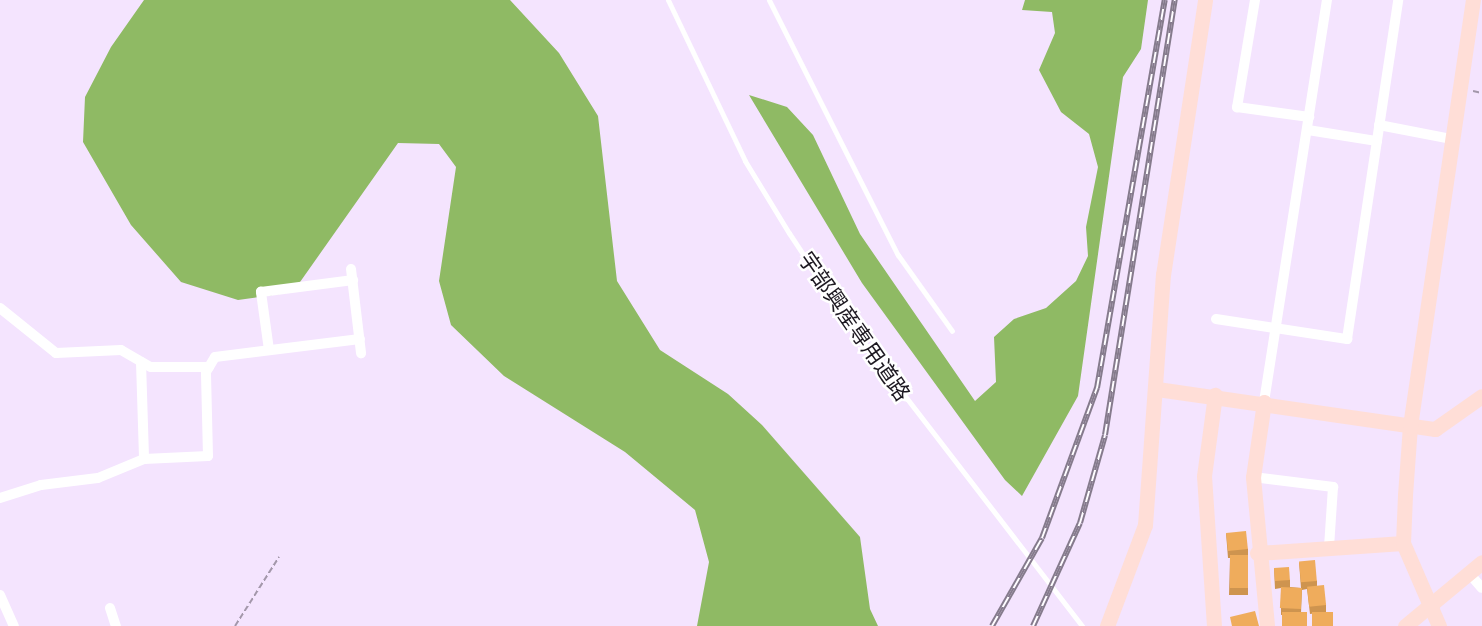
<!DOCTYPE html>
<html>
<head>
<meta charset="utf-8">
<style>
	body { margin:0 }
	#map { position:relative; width:1482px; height:626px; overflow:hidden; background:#f4e4fe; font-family:"Exo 2","Noto Sans JP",sans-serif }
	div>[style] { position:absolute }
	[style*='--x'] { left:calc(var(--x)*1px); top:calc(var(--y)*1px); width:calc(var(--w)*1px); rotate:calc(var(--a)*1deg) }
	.forest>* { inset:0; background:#8fba64 }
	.path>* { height:2px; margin-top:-1px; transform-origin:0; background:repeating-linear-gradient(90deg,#a397aa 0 6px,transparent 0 9px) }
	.lane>* { height:5px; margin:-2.5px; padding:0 2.5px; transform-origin:2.5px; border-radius:2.5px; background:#fff }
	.street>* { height:10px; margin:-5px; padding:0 5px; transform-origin:5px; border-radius:5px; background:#fff }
	.secondary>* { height:15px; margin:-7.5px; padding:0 7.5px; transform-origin:7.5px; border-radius:7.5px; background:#ffded7 }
	.rail>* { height:6px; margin-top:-3px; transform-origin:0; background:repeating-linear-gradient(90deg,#fff 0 11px,#857b8c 0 22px); box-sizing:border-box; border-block:2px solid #857b8c }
	.wall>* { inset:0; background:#ce944f }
	.building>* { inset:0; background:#efac5c; transform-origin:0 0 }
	span { translate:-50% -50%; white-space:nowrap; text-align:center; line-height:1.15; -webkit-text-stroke:5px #fff; paint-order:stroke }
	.street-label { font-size:22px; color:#1d1821 }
</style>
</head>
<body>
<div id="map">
	<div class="forest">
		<i style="clip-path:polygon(144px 0,510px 0,559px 53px,598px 116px,617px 281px,660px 350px,728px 394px,762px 425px,860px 537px,870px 609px,878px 626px,697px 626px,709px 562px,695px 510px,625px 452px,504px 376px,451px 325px,439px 281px,456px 167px,439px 144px,398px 143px,293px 292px,238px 300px,181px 282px,131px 225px,83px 142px,85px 97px,111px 47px)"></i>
		<i style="clip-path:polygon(1025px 0,1148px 0,1141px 49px,1123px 77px,1078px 396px,1022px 496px,1005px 480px,862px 283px,749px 95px,787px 107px,813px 135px,860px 234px,975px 401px,996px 382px,994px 337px,1014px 319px,1046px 308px,1076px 281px,1088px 256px,1086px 227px,1098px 167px,1089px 134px,1061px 112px,1039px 70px,1055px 33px,1052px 12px,1022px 10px)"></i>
	</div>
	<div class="path">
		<i style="--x:1473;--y:91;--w:9;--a:13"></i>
		<i style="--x:235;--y:626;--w:82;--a:-57.5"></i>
	</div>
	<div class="lane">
		<i style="--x:668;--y:0;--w:178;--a:64.4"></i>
		<i style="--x:745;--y:161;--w:84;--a:58.6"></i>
		<i style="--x:789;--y:233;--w:107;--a:56.5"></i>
		<i style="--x:848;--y:322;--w:384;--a:52.4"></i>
		<i style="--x:769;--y:0;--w:286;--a:63.2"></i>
		<i style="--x:898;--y:255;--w:93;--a:54.6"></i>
	</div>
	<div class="street">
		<i style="--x:1255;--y:0;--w:109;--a:99.5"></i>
		<i style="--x:1237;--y:107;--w:73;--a:7.9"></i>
		<i style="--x:1379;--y:125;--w:73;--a:11"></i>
		<i style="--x:1308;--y:130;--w:70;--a:9.1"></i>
		<i style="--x:351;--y:269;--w:85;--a:83.2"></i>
		<i style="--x:0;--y:308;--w:72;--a:38.8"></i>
		<i style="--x:56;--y:353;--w:65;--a:-2.6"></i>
		<i style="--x:121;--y:350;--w:34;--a:30"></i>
		<i style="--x:151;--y:367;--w:58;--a:0"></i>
		<i style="--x:1216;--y:319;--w:133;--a:8.7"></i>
		<i style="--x:1347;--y:339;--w:343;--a:-81.4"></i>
		<i style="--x:269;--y:350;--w:59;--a:-97.9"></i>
		<i style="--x:261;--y:292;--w:93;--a:-7.4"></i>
		<i style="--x:141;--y:362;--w:97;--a:88.2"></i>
		<i style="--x:1264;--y:402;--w:407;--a:-81.1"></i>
		<i style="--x:1253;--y:477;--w:81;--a:7.1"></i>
		<i style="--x:1333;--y:487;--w:61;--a:93.8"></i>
		<i style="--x:0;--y:498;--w:43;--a:-17.6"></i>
		<i style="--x:41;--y:485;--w:57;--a:-7"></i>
		<i style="--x:98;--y:478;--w:50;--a:-22.4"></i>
		<i style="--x:144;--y:459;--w:64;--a:-2.7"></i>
		<i style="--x:208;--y:456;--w:84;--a:-91.4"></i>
		<i style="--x:206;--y:372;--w:17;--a:-59"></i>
		<i style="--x:215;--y:357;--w:146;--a:-7.1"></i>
		<i style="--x:1468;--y:572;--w:21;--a:49"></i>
		<i style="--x:0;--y:595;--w:34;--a:66"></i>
		<i style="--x:110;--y:608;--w:19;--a:72"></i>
	</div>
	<div class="secondary">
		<i style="--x:1157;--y:389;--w:281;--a:8.2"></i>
		<i style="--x:1435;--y:429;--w:57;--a:-35.1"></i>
		<i style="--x:1264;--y:402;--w:76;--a:98.3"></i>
		<i style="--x:1253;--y:477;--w:150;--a:84.6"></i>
		<i style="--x:1257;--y:553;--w:146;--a:-3.9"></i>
		<i style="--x:1107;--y:626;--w:108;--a:-69.4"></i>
		<i style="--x:1145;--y:525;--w:251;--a:-85.9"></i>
		<i style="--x:1163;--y:275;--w:278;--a:-81.3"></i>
		<i style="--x:1214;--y:626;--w:150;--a:-93.8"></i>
		<i style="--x:1204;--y:476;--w:82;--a:-82.3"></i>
		<i style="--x:1405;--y:626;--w:100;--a:-39.7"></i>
		<i style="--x:1439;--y:626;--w:90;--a:-113.4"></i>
		<i style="--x:1403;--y:543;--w:48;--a:-87.6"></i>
		<i style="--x:1405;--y:495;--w:69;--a:-85.9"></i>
		<i style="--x:1410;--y:426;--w:431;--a:-81.6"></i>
	</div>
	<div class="rail">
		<i style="--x:992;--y:626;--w:101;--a:-60.4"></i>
		<i style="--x:1042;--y:538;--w:160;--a:-69.9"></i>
		<i style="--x:1097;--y:388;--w:394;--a:-80.1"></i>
		<i style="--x:1033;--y:626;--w:113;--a:-65.5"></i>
		<i style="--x:1080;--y:523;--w:91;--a:-74.1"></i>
		<i style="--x:1105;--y:435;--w:441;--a:-80.9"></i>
	</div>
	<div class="wall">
		<i style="clip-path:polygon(1226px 533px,1248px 549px,1248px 595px,1229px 595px,1230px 558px,1228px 558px)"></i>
		<i style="clip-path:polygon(1299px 562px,1317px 581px,1317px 586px,1326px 605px,1326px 612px,1310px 614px,1307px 589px,1302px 590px,1301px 613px,1281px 615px,1281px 588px,1275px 589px,1274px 568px,1290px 580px,1290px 587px,1301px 588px)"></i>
	</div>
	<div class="building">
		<i style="left:1246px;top:531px;width:18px;height:20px;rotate:84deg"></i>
		<i style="left:1230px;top:555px;width:18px;height:33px"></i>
		<i style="left:1315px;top:560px;width:21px;height:16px;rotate:85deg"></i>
		<i style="left:1289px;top:567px;width:13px;height:15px;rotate:86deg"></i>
		<i style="left:1324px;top:585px;width:20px;height:17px;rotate:84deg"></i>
		<i style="left:1281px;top:587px;width:21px;height:21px;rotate:3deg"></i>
		<i style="clip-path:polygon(1255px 611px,1259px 626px,1232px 626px,1230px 617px)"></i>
		<i style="left:1307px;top:612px;width:14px;height:25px;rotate:90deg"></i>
		<i style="left:1312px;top:612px;width:21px;height:14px"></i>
	</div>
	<div class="street-label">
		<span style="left:855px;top:326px;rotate:55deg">宇部興産専用道路</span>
	</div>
</div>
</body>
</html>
